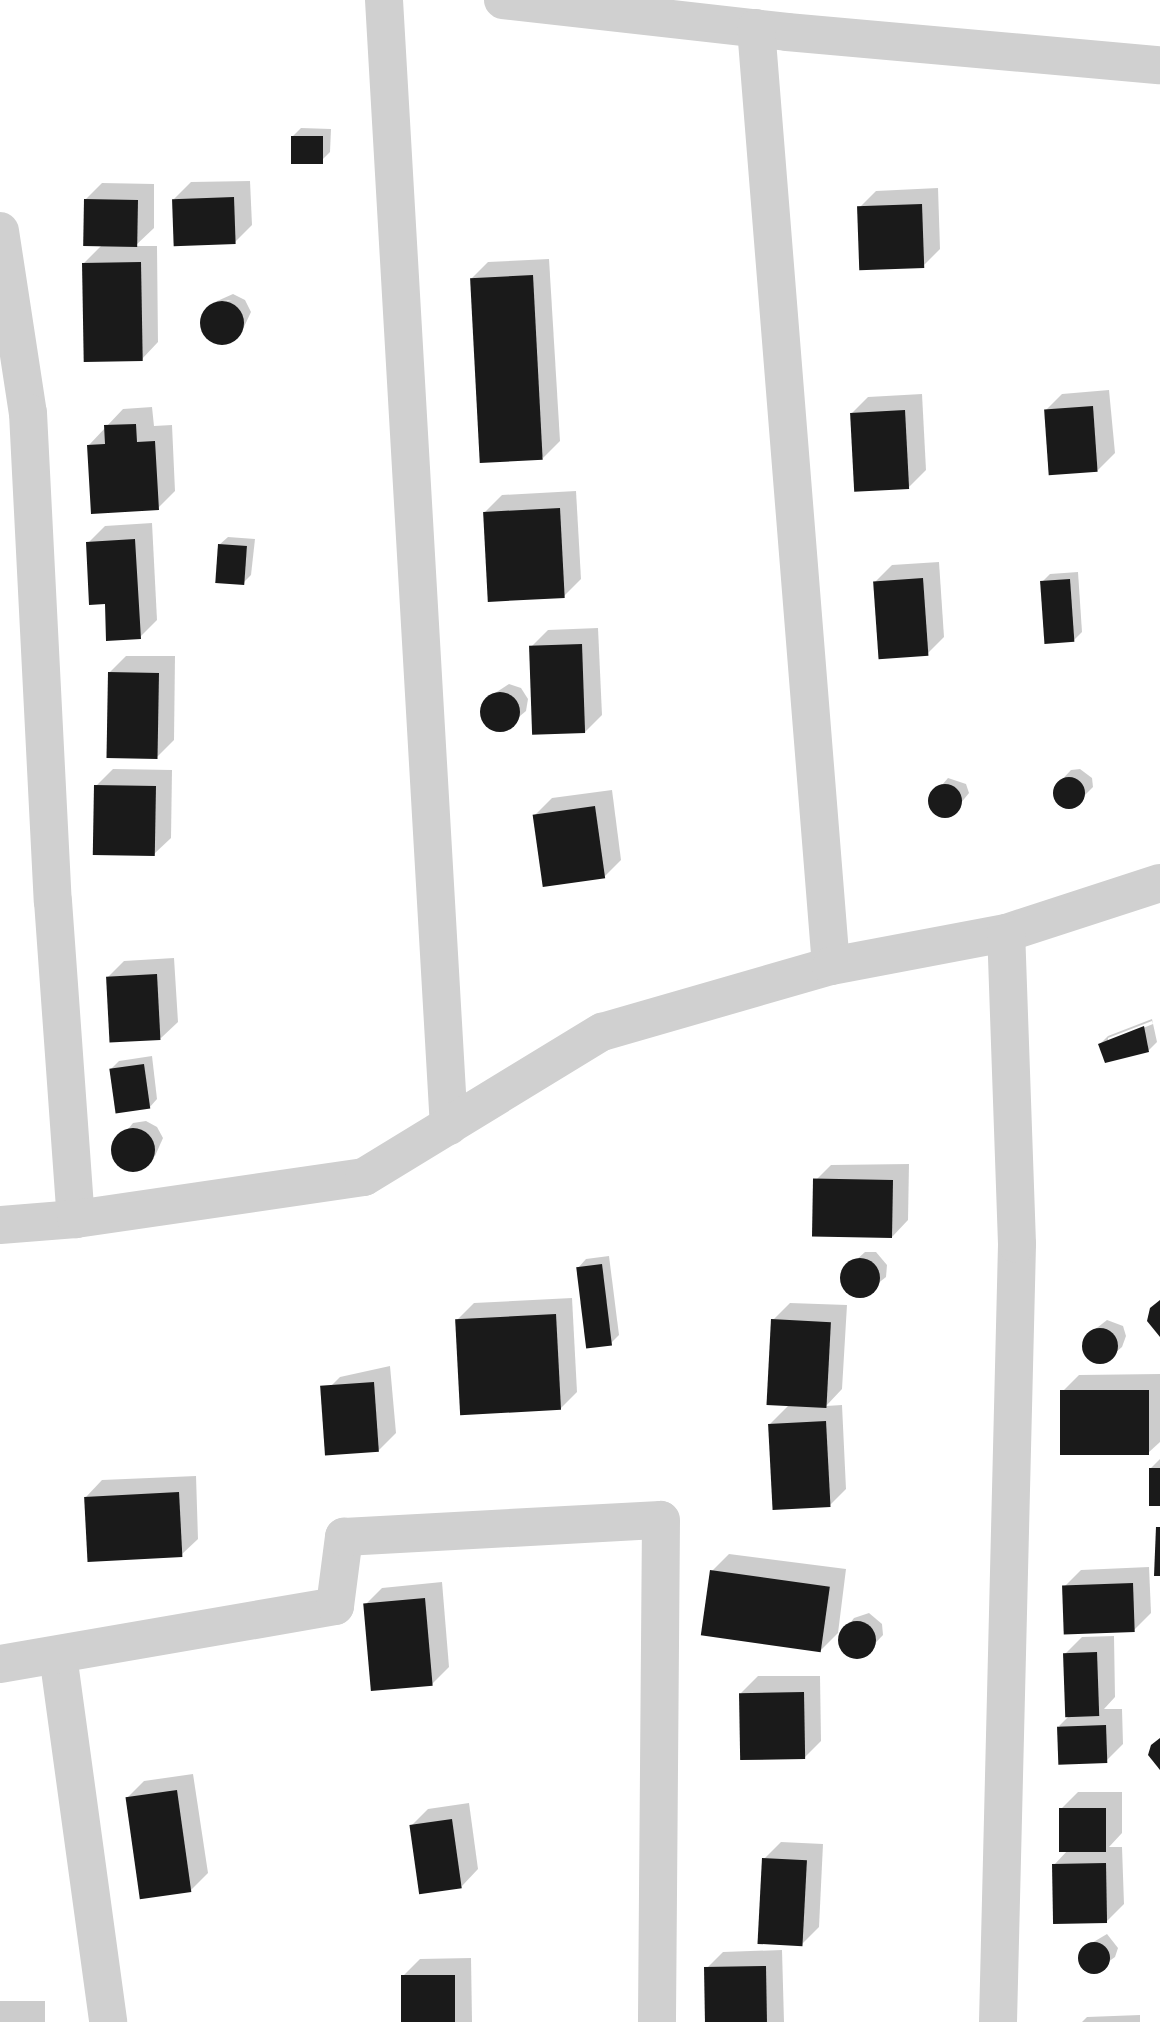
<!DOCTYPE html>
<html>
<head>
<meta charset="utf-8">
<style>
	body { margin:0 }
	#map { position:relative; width:1160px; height:2022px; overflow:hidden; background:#fff; font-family:"Fira Sans Condensed",sans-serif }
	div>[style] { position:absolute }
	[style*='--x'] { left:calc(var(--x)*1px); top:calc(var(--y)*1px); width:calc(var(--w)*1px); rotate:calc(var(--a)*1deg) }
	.shadow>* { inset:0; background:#0003; transform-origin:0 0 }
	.building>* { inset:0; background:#1a1a1a; transform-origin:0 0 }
	.round { border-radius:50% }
	.street>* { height:38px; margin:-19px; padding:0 19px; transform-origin:19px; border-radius:19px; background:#d0d0d0 }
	span { translate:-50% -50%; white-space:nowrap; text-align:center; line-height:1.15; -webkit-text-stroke:7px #fff; paint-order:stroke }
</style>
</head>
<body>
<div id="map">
	<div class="shadow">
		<i style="clip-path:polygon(301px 128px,331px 129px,330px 152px,322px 160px,293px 136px)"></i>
		<i style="clip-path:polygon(250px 181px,252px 225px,235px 242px,174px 199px,191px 182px)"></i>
		<i style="clip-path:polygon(102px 183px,154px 184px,154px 228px,135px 246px,157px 246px,158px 342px,142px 359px,83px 264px,102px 245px,85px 200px)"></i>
		<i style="clip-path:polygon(938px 188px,940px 249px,923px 266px,859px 208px,876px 191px)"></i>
		<i style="clip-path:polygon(549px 259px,560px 441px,543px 458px,471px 279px,488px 262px)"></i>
		<i style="clip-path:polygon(233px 294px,245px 300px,251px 312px,242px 331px,220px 344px,209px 339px,202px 323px,210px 306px,232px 300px,215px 302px)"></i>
		<i style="clip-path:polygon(1109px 390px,1115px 453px,1098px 470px,1045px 411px,1062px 394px)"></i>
		<i style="clip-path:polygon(922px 394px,926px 470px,909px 487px,851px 414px,868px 397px)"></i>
		<i style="clip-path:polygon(152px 407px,154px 426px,172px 425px,175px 491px,158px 508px,89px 445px,123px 409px)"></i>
		<i style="clip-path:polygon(576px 491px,581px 579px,564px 596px,485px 512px,502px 495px)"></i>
		<i style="clip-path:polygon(152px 523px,157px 620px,140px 637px,106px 602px,88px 543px,105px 526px)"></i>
		<i style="clip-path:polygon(228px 537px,255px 539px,251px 575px,243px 583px,219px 545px)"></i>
		<i style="clip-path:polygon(939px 562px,944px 637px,927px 654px,875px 582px,892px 565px)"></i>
		<i style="clip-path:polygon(1078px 572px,1082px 632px,1074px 640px,1042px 582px,1050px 574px)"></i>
		<i style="clip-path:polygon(598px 628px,602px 715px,585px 732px,531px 647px,548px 630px)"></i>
		<i style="clip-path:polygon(126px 656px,175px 656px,174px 740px,157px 757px,109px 673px)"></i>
		<i style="clip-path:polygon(509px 684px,521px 688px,528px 699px,526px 711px,502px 731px,487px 724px,482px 714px,489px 697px)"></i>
		<i style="clip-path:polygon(113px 769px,172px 770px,171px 838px,154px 854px,96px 786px)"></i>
		<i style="clip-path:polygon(1080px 769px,1092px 778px,1093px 787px,1074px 806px,1057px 800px,1056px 786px,1071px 770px)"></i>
		<i style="clip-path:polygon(948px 778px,966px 784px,969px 793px,952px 814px,942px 816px,931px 808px,930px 799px)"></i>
		<i style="clip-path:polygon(612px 790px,621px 860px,604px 877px,535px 815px,552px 798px)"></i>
		<i style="clip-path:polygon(174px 958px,178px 1022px,161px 1038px,107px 978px,124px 961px)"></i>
		<i style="clip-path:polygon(evenodd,1152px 1019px,1157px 1042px,1149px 1050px,1100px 1044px,1108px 1036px,1152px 1019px,1152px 1021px,1153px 1024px,1108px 1042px,1108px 1038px,1152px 1021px)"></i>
		<i style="clip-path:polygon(152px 1056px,157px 1099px,149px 1108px,110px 1070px,119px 1061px)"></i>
		<i style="clip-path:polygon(146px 1121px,157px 1127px,163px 1138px,155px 1156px,134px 1170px,117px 1161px,113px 1148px,133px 1123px)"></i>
		<i style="clip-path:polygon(909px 1164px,908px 1220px,892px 1237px,814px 1182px,831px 1165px)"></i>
		<i style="clip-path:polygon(865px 1252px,876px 1252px,887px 1265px,886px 1277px,862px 1296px,850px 1293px,843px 1284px,843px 1272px)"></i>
		<i style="clip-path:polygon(609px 1256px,619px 1335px,611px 1343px,578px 1268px,586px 1259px)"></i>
		<i style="clip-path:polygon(572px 1298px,577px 1392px,560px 1409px,457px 1320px,474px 1303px)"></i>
		<i style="clip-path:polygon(790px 1303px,847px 1305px,842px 1389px,826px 1406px,842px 1405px,846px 1489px,829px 1506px,770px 1424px,790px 1404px,773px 1320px)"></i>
		<i style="clip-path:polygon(1107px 1320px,1123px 1326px,1126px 1336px,1122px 1347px,1104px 1362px,1090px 1358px,1085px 1350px,1088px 1335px)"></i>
		<i style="clip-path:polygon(390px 1366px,396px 1433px,379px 1450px,323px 1394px,340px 1377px)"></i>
		<i style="clip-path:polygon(1160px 1374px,1160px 1442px,1148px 1453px,1062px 1392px,1079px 1375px)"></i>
		<i style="clip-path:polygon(1160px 1459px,1160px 1505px,1151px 1468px)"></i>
		<i style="clip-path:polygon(196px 1476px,198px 1539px,181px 1555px,86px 1497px,102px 1480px)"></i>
		<i style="clip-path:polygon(729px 1554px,846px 1569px,838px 1633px,821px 1650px,712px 1571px)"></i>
		<i style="clip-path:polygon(1149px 1567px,1151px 1613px,1134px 1630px,1064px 1587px,1081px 1570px)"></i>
		<i style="clip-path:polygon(442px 1582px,449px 1667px,432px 1684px,365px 1605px,382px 1588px)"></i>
		<i style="clip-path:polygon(869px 1613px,882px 1624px,883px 1635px,863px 1656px,851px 1656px,842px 1649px,840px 1637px,854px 1618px)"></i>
		<i style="clip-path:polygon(1114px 1636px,1115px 1697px,1104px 1709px,1122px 1709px,1123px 1744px,1106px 1761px,1059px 1726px,1070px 1715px,1065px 1654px,1082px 1637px)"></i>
		<i style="clip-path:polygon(758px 1676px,820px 1676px,821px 1741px,804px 1758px,741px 1693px)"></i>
		<i style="clip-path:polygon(193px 1774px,208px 1873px,191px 1890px,127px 1798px,144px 1781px)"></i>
		<i style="clip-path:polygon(1078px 1792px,1122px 1792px,1122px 1833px,1109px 1847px,1122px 1847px,1124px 1904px,1107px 1921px,1054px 1865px,1068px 1850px,1061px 1809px)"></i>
		<i style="clip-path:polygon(469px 1803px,478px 1869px,462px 1886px,411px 1826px,428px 1809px)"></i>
		<i style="clip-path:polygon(781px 1842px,823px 1844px,819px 1927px,802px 1944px,764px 1859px)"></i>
		<i style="clip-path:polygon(1107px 1934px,1118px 1948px,1115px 1957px,1094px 1972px,1085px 1969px,1080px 1955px,1085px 1947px)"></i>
		<i style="clip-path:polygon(782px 1950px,784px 2022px,707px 2022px,706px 1969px,723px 1952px)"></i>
		<i style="clip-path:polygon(471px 1958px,472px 2022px,403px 2022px,403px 1976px,420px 1959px)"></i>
		<i style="left:0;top:2001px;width:45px;height:21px"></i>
		<i style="clip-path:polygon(1140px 2015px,1140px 2022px,1082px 2022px,1087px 2017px)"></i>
	</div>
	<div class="building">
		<i style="left:291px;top:136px;width:32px;height:28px"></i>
		<i style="left:234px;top:197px;width:47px;height:62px;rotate:88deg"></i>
		<i style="left:84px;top:199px;width:54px;height:47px;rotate:1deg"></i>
		<i style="left:922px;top:204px;width:64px;height:65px;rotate:88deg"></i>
		<i style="left:141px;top:262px;width:99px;height:59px;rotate:89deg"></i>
		<i style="left:533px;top:275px;width:185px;height:63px;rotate:87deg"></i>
		<i class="round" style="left:200px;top:301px;width:44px;height:44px"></i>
		<i style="left:1093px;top:406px;width:66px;height:49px;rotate:86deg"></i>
		<i style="left:905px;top:410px;width:79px;height:55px;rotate:87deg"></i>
		<i style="clip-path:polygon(136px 424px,137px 442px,155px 441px,159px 510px,91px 514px,87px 445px,105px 444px,104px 425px)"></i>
		<i style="left:560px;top:508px;width:90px;height:77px;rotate:87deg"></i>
		<i style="clip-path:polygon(135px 539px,141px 639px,106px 641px,105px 604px,89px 605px,86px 542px)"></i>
		<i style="left:218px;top:544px;width:29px;height:39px;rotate:4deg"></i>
		<i style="left:923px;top:578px;width:78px;height:50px;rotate:86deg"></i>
		<i style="left:1070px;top:579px;width:63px;height:30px;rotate:86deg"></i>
		<i style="left:582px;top:644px;width:89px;height:53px;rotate:88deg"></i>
		<i style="left:108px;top:672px;width:51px;height:86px;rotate:1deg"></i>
		<i class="round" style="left:480px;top:692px;width:40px;height:40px"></i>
		<i class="round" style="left:1053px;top:777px;width:32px;height:32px"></i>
		<i class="round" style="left:928px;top:784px;width:34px;height:34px"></i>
		<i style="left:94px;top:785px;width:62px;height:70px;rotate:1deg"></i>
		<i style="left:595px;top:806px;width:73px;height:63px;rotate:82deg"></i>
		<i style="left:157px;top:974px;width:66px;height:51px;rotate:87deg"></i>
		<i style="clip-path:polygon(1144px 1026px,1149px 1052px,1105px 1063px,1098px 1044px)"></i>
		<i style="left:144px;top:1064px;width:45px;height:35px;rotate:82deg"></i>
		<i class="round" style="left:111px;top:1128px;width:44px;height:44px"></i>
		<i style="left:893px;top:1180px;width:58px;height:80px;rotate:91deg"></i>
		<i class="round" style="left:840px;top:1258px;width:40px;height:40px"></i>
		<i style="left:602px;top:1264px;width:82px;height:26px;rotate:83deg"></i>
		<i style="clip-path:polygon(1160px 1300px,1160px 1337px,1147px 1321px,1150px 1308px)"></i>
		<i style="left:556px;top:1314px;width:96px;height:101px;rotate:87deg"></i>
		<i style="left:771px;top:1319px;width:60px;height:86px;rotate:3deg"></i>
		<i class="round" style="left:1082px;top:1328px;width:36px;height:36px"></i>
		<i style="left:374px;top:1382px;width:70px;height:54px;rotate:86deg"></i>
		<i style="left:1149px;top:1390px;width:65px;height:89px;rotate:90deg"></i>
		<i style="left:826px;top:1421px;width:86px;height:58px;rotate:87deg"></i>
		<i style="left:1149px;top:1468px;width:11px;height:38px"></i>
		<i style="left:179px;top:1492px;width:65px;height:95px;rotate:87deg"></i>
		<i style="clip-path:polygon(1156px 1527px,1160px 1527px,1160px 1576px,1154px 1576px)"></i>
		<i style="left:710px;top:1570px;width:121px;height:66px;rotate:8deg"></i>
		<i style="left:1133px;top:1583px;width:49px;height:71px;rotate:88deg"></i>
		<i style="left:425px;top:1598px;width:88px;height:62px;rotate:85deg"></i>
		<i class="round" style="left:838px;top:1621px;width:38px;height:38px"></i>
		<i style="left:1097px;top:1652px;width:64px;height:34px;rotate:88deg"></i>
		<i style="left:804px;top:1692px;width:67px;height:65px;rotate:89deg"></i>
		<i style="left:1106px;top:1725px;width:38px;height:49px;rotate:88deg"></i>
		<i style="clip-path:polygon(1160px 1738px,1160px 1770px,1148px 1755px,1151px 1745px)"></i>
		<i style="left:177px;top:1790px;width:103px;height:52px;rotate:82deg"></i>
		<i style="left:1059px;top:1808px;width:47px;height:44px"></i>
		<i style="left:452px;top:1819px;width:70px;height:43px;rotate:82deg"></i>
		<i style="left:762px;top:1858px;width:45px;height:86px;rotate:3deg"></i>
		<i style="left:1106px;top:1863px;width:60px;height:54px;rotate:89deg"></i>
		<i class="round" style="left:1078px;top:1942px;width:32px;height:32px"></i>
		<i style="left:766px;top:1966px;width:56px;height:62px;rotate:89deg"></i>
		<i style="left:401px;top:1975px;width:54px;height:47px"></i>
	</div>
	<div class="street">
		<i style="--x:384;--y:0;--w:1128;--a:86.7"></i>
		<i style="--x:503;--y:0;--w:286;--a:6.4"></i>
		<i style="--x:787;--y:32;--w:374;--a:5.1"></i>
		<i style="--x:756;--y:28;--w:941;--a:85.43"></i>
		<i style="--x:0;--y:231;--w:184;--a:81.3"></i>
		<i style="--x:28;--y:413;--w:489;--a:87.1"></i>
		<i style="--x:53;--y:901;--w:319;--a:85.9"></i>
		<i style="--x:0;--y:1225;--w:76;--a:-4.5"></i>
		<i style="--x:76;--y:1219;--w:291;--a:-8.3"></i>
		<i style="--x:364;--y:1177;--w:279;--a:-31.4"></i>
		<i style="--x:602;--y:1032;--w:238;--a:-16.1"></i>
		<i style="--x:831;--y:966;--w:178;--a:-10.7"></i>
		<i style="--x:1006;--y:933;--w:162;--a:-18"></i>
		<i style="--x:58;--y:1655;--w:370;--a:82.2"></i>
		<i style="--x:0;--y:1664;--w:340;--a:-9.8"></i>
		<i style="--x:335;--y:1606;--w:70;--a:-82.6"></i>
		<i style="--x:344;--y:1537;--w:317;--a:-3.1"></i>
		<i style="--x:661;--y:1520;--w:502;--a:90.46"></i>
		<i style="--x:998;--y:2022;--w:778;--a:-88.6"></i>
		<i style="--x:1017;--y:1244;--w:311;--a:-92"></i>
	</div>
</div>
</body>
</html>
